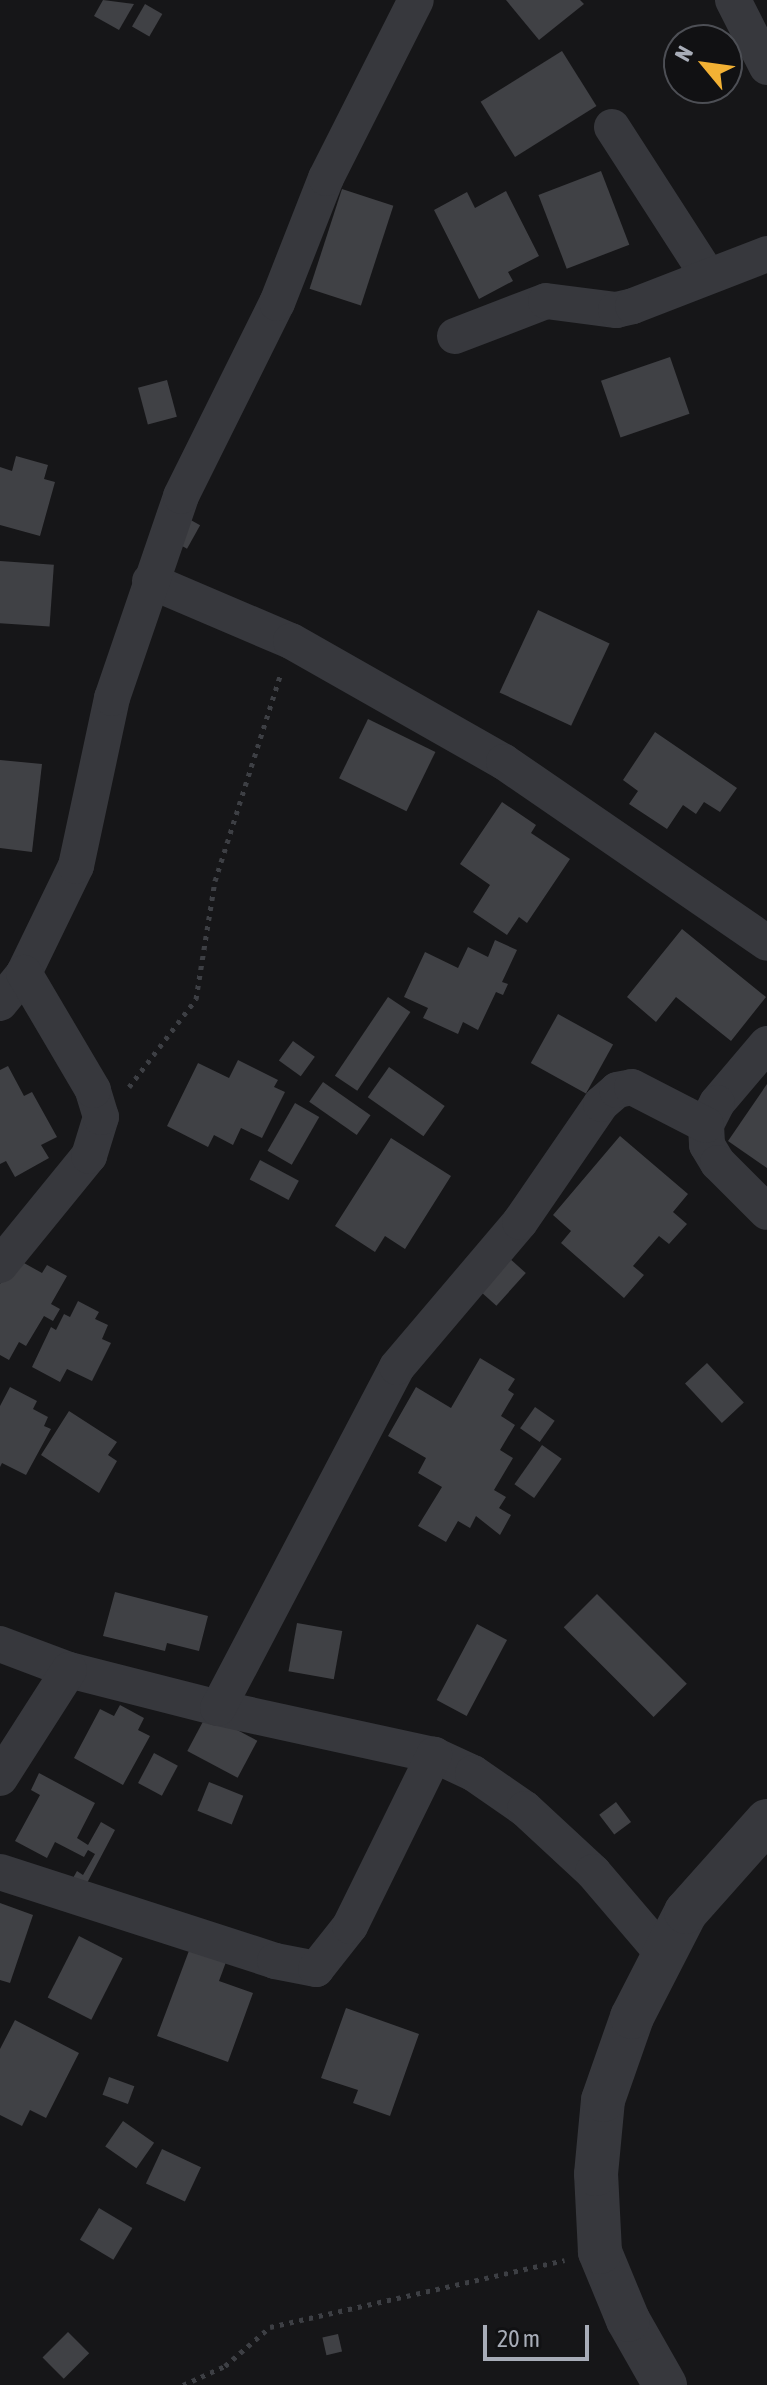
<!DOCTYPE html>
<html>
<head>
<meta charset="utf-8">
<style>
	body { margin:0 }
	#map { position:relative; width:767px; height:2385px; overflow:hidden; background:#161618; font-family:"Asap Condensed",sans-serif }
	div>[style] { position:absolute }
	[style*='--x'] { left:calc(var(--x)*1px); top:calc(var(--y)*1px); width:calc(var(--w)*1px); rotate:calc(var(--a)*1deg) }
	.building>* { inset:0; background:#404145; transform-origin:0 0 }
	.path>* { height:5px; margin-top:-2.5px; transform-origin:0; background:repeating-linear-gradient(90deg,#3d3f44 0 4px,transparent 0 10px) }
	.minor>* { height:36px; margin:-18px; padding:0 18px; transform-origin:18px; border-radius:18px; background:#37383d }
	.tertiary>* { height:44px; margin:-22px; padding:0 22px; transform-origin:22px; border-radius:22px; background:#37383d }
	span { translate:-50% -50%; white-space:nowrap; text-align:center; line-height:1.15; -webkit-text-stroke:6px #111113; paint-order:stroke }
	.north { position:absolute; left:663px; top:24px; width:80px; height:80px; box-sizing:border-box; background:#111113; border:2px solid #4d4f55; border-radius:50%; rotate:299deg; font-size:22px; font-weight:700; line-height:32px; text-align:center; color:#a8adb8 }
	.north::after { content:''; display:block; margin:auto; width:28px; height:36px; background:#f2b134; clip-path:polygon(50% 0,100% 100%,50% 72%,0 100%) }
	.scale { position:absolute; left:483px; top:2325px; width:106px; height:36px; box-sizing:border-box; border:4px solid #a8adb8; border-top:0; padding-left:10px; font-size:24px; line-height:28px; white-space:nowrap; color:#a8adb8; -webkit-text-stroke:6px #111113; paint-order:stroke }
</style>
</head>
<body>
<div id="map">
	<div class="building">
		<i style="clip-path:polygon(103px 0,134px 4px,119px 30px,94px 16px)"></i>
		<i style="clip-path:polygon(506px 0,580px 0,584px 4px,539px 40px)"></i>
		<i style="left:145px;top:4px;width:20px;height:26px;rotate:30deg"></i>
		<i style="left:562px;top:51px;width:65px;height:96px;rotate:58deg"></i>
		<i style="left:601px;top:171px;width:79px;height:67px;rotate:69deg"></i>
		<i style="left:342px;top:189px;width:54px;height:105px;rotate:18deg"></i>
		<i style="clip-path:polygon(506px 191px,539px 256px,508px 272px,513px 281px,479px 299px,434px 210px,467px 192px,475px 208px)"></i>
		<i style="left:670px;top:357px;width:60px;height:73px;rotate:71deg"></i>
		<i style="left:167px;top:380px;width:38px;height:30px;rotate:75deg"></i>
		<i style="clip-path:polygon(16px 456px,48px 465px,44px 479px,55px 482px,40px 536px,0 525px,0 467px,12px 471px)"></i>
		<i style="left:180px;top:514px;width:23px;height:27px;rotate:29deg"></i>
		<i style="left:0;top:561px;width:54px;height:62px;rotate:4deg"></i>
		<i style="left:538px;top:610px;width:79px;height:91px;rotate:25deg"></i>
		<i style="left:368px;top:719px;width:75px;height:66px;rotate:26deg"></i>
		<i style="clip-path:polygon(655px 732px,737px 788px,720px 812px,704px 802px,696px 814px,683px 805px,667px 829px,629px 804px,638px 791px,623px 780px)"></i>
		<i style="clip-path:polygon(0 760px,42px 764px,32px 852px,0 848px)"></i>
		<i style="clip-path:polygon(502px 802px,536px 825px,531px 833px,570px 859px,527px 923px,519px 917px,507px 935px,473px 912px,490px 885px,460px 864px)"></i>
		<i style="clip-path:polygon(682px 929px,766px 997px,731px 1041px,676px 997px,656px 1022px,627px 997px)"></i>
		<i style="clip-path:polygon(495px 940px,517px 950px,502px 982px,508px 984px,503px 995px,496px 992px,478px 1030px,463px 1022px,458px 1034px,423px 1018px,428px 1008px,404px 997px,425px 952px,458px 968px,468px 947px,488px 957px)"></i>
		<i style="left:388px;top:997px;width:27px;height:95px;rotate:34deg"></i>
		<i style="left:558px;top:1014px;width:63px;height:56px;rotate:29deg"></i>
		<i style="left:293px;top:1041px;width:27px;height:24px;rotate:36deg"></i>
		<i style="clip-path:polygon(238px 1060px,278px 1080px,274px 1087px,285px 1092px,262px 1138px,241px 1128px,233px 1145px,214px 1135px,208px 1147px,167px 1126px,198px 1063px,229px 1078px)"></i>
		<i style="clip-path:polygon(8px 1066px,24px 1096px,32px 1092px,57px 1137px,41px 1145px,49px 1158px,15px 1177px,6px 1161px,0 1164px,0 1070px)"></i>
		<i style="left:389px;top:1067px;width:68px;height:37px;rotate:35deg"></i>
		<i style="left:323px;top:1082px;width:58px;height:24px;rotate:35deg"></i>
		<i style="clip-path:polygon(767px 1084px,767px 1168px,728px 1141px)"></i>
		<i style="left:295px;top:1103px;width:28px;height:55px;rotate:30deg"></i>
		<i style="clip-path:polygon(620px 1136px,688px 1194px,673px 1212px,687px 1224px,669px 1244px,659px 1236px,633px 1266px,644px 1275px,624px 1298px,561px 1243px,571px 1231px,553px 1215px)"></i>
		<i style="clip-path:polygon(391px 1138px,451px 1176px,405px 1249px,385px 1236px,375px 1252px,335px 1226px)"></i>
		<i style="left:260px;top:1160px;width:44px;height:22px;rotate:28deg"></i>
		<i style="left:508px;top:1257px;width:24px;height:44px;rotate:42deg"></i>
		<i style="clip-path:polygon(15px 1258px,42px 1273px,47px 1265px,67px 1276px,51px 1304px,60px 1309px,53px 1321px,44px 1316px,26px 1346px,19px 1342px,9px 1360px,0 1355px,0 1284px)"></i>
		<i style="clip-path:polygon(78px 1301px,99px 1312px,95px 1319px,108px 1325px,102px 1339px,111px 1343px,92px 1381px,67px 1369px,60px 1382px,32px 1367px,51px 1327px,56px 1330px,64px 1314px,70px 1317px)"></i>
		<i style="clip-path:polygon(480px 1358px,515px 1379px,508px 1390px,514px 1394px,501px 1416px,515px 1425px,500px 1450px,513px 1458px,494px 1490px,506px 1497px,499px 1508px,511px 1515px,500px 1535px,476px 1516px,470px 1528px,458px 1521px,446px 1542px,418px 1526px,442px 1487px,418px 1473px,426px 1458px,388px 1436px,416px 1387px,451px 1408px)"></i>
		<i style="left:707px;top:1363px;width:54px;height:30px;rotate:47deg"></i>
		<i style="clip-path:polygon(10px 1387px,37px 1401px,33px 1409px,48px 1417px,44px 1426px,51px 1429px,26px 1475px,2px 1463px,0 1467px,0 1406px)"></i>
		<i style="left:535px;top:1407px;width:24px;height:26px;rotate:35deg"></i>
		<i style="clip-path:polygon(69px 1411px,117px 1442px,108px 1455px,117px 1461px,99px 1493px,41px 1455px)"></i>
		<i style="left:542px;top:1445px;width:24px;height:48px;rotate:35deg"></i>
		<i style="clip-path:polygon(115px 1592px,208px 1616px,199px 1651px,167px 1643px,165px 1651px,103px 1636px)"></i>
		<i style="left:597px;top:1594px;width:127px;height:47px;rotate:45deg"></i>
		<i style="left:297px;top:1623px;width:46px;height:49px;rotate:10deg"></i>
		<i style="left:477px;top:1624px;width:34px;height:86px;rotate:28deg"></i>
		<i style="clip-path:polygon(120px 1705px,144px 1718px,138px 1730px,150px 1736px,123px 1785px,74px 1758px,100px 1709px,114px 1716px)"></i>
		<i style="left:207px;top:1714px;width:57px;height:42px;rotate:28deg"></i>
		<i style="left:154px;top:1753px;width:27px;height:34px;rotate:28deg"></i>
		<i style="clip-path:polygon(39px 1773px,95px 1803px,77px 1838px,88px 1845px,101px 1822px,115px 1830px,86px 1885px,73px 1878px,77px 1871px,83px 1875px,95px 1854px,88px 1850px,84px 1857px,55px 1842px,47px 1858px,15px 1841px,40px 1795px,31px 1790px)"></i>
		<i style="left:209px;top:1782px;width:37px;height:31px;rotate:22deg"></i>
		<i style="left:616px;top:1802px;width:25px;height:21px;rotate:53deg"></i>
		<i style="clip-path:polygon(0 1903px,33px 1915px,10px 1983px,0 1980px)"></i>
		<i style="left:79px;top:1936px;width:49px;height:69px;rotate:27deg"></i>
		<i style="clip-path:polygon(190px 1948px,226px 1962px,219px 1981px,253px 1993px,228px 2062px,157px 2036px)"></i>
		<i style="clip-path:polygon(346px 2008px,419px 2034px,390px 2116px,353px 2103px,358px 2090px,321px 2078px)"></i>
		<i style="clip-path:polygon(15px 2020px,79px 2053px,46px 2118px,30px 2110px,22px 2126px,0 2115px,0 2049px)"></i>
		<i style="left:109px;top:2077px;width:27px;height:19px;rotate:20deg"></i>
		<i style="left:123px;top:2121px;width:38px;height:31px;rotate:35deg"></i>
		<i style="left:162px;top:2149px;width:43px;height:38px;rotate:25deg"></i>
		<i style="left:99px;top:2208px;width:39px;height:37px;rotate:31deg"></i>
		<i style="left:68px;top:2332px;width:30px;height:36px;rotate:45deg"></i>
		<i style="left:338px;top:2334px;width:18px;height:16px;rotate:77deg"></i>
	</div>
	<div class="path">
		<i style="--x:129;--y:1087;--w:111;--a:-52.7"></i>
		<i style="--x:196;--y:999;--w:120;--a:-80.9"></i>
		<i style="--x:215;--y:881;--w:215;--a:-72.4"></i>
		<i style="--x:183;--y:2385;--w:46;--a:-24.3"></i>
		<i style="--x:225;--y:2366;--w:60;--a:-40.9"></i>
		<i style="--x:270;--y:2327;--w:302;--a:-12.8"></i>
	</div>
	<div class="minor">
		<i style="--x:733;--y:0;--w:75;--a:63.1"></i>
		<i style="--x:612;--y:127;--w:177;--a:57.2"></i>
		<i style="--x:455;--y:336;--w:97;--a:-21"></i>
		<i style="--x:546;--y:301;--w:71;--a:7.3"></i>
		<i style="--x:616;--y:310;--w:17;--a:-13"></i>
		<i style="--x:633;--y:306;--w:144;--a:-21.2"></i>
		<i style="--x:150;--y:581;--w:153;--a:23.1"></i>
		<i style="--x:291;--y:641;--w:245;--a:29.6"></i>
		<i style="--x:504;--y:762;--w:319;--a:34.5"></i>
		<i style="--x:0;--y:1003;--w:38;--a:-51"></i>
		<i style="--x:24;--y:973;--w:119;--a:-64.1"></i>
		<i style="--x:76;--y:866;--w:172;--a:-77.9"></i>
		<i style="--x:112;--y:698;--w:213;--a:-71.1"></i>
		<i style="--x:181;--y:496;--w:216;--a:-63.6"></i>
		<i style="--x:277;--y:303;--w:134;--a:-68.6"></i>
		<i style="--x:326;--y:178;--w:199;--a:-63.2"></i>
		<i style="--x:767;--y:1044;--w:77;--a:130.3"></i>
		<i style="--x:717;--y:1103;--w:25;--a:117"></i>
		<i style="--x:706;--y:1125;--w:20;--a:87"></i>
		<i style="--x:707;--y:1145;--w:21;--a:59"></i>
		<i style="--x:718;--y:1163;--w:69;--a:45"></i>
		<i style="--x:0;--y:1265;--w:141;--a:-50.8"></i>
		<i style="--x:89;--y:1156;--w:41;--a:-72.9"></i>
		<i style="--x:101;--y:1117;--w:28;--a:-107"></i>
		<i style="--x:93;--y:1090;--w:136;--a:-120.5"></i>
		<i style="--x:0;--y:1644;--w:74;--a:20.6"></i>
		<i style="--x:69;--y:1670;--w:154;--a:14.3"></i>
		<i style="--x:218;--y:1708;--w:221;--a:12.3"></i>
		<i style="--x:434;--y:1755;--w:43;--a:24.8"></i>
		<i style="--x:473;--y:1773;--w:63;--a:34.7"></i>
		<i style="--x:525;--y:1809;--w:93;--a:42.8"></i>
		<i style="--x:593;--y:1872;--w:108;--a:49.5"></i>
		<i style="--x:218;--y:1708;--w:385;--a:-62.3"></i>
		<i style="--x:397;--y:1367;--w:190;--a:-49.7"></i>
		<i style="--x:520;--y:1222;--w:143;--a:-55.5"></i>
		<i style="--x:601;--y:1104;--w:21;--a:-41"></i>
		<i style="--x:617;--y:1090;--w:15;--a:-11"></i>
		<i style="--x:632;--y:1087;--w:83;--a:27.2"></i>
		<i style="--x:0;--y:1778;--w:128;--a:-57.4"></i>
		<i style="--x:0;--y:1872;--w:289;--a:17.9"></i>
		<i style="--x:275;--y:1961;--w:42;--a:11"></i>
		<i style="--x:316;--y:1969;--w:55;--a:-51.7"></i>
		<i style="--x:350;--y:1926;--w:191;--a:-63.8"></i>
	</div>
	<div class="tertiary">
		<i style="--x:665;--y:2385;--w:75;--a:-119.6"></i>
		<i style="--x:628;--y:2320;--w:74;--a:-112.4"></i>
		<i style="--x:600;--y:2252;--w:78;--a:-92.9"></i>
		<i style="--x:596;--y:2174;--w:74;--a:-84.6"></i>
		<i style="--x:603;--y:2100;--w:88;--a:-70.7"></i>
		<i style="--x:632;--y:2017;--w:118;--a:-62.8"></i>
		<i style="--x:686;--y:1912;--w:122;--a:-48.3"></i>
	</div>
	<div class="north">N</div>
	<div class="scale">20 m</div>
</div>
</body>
</html>
